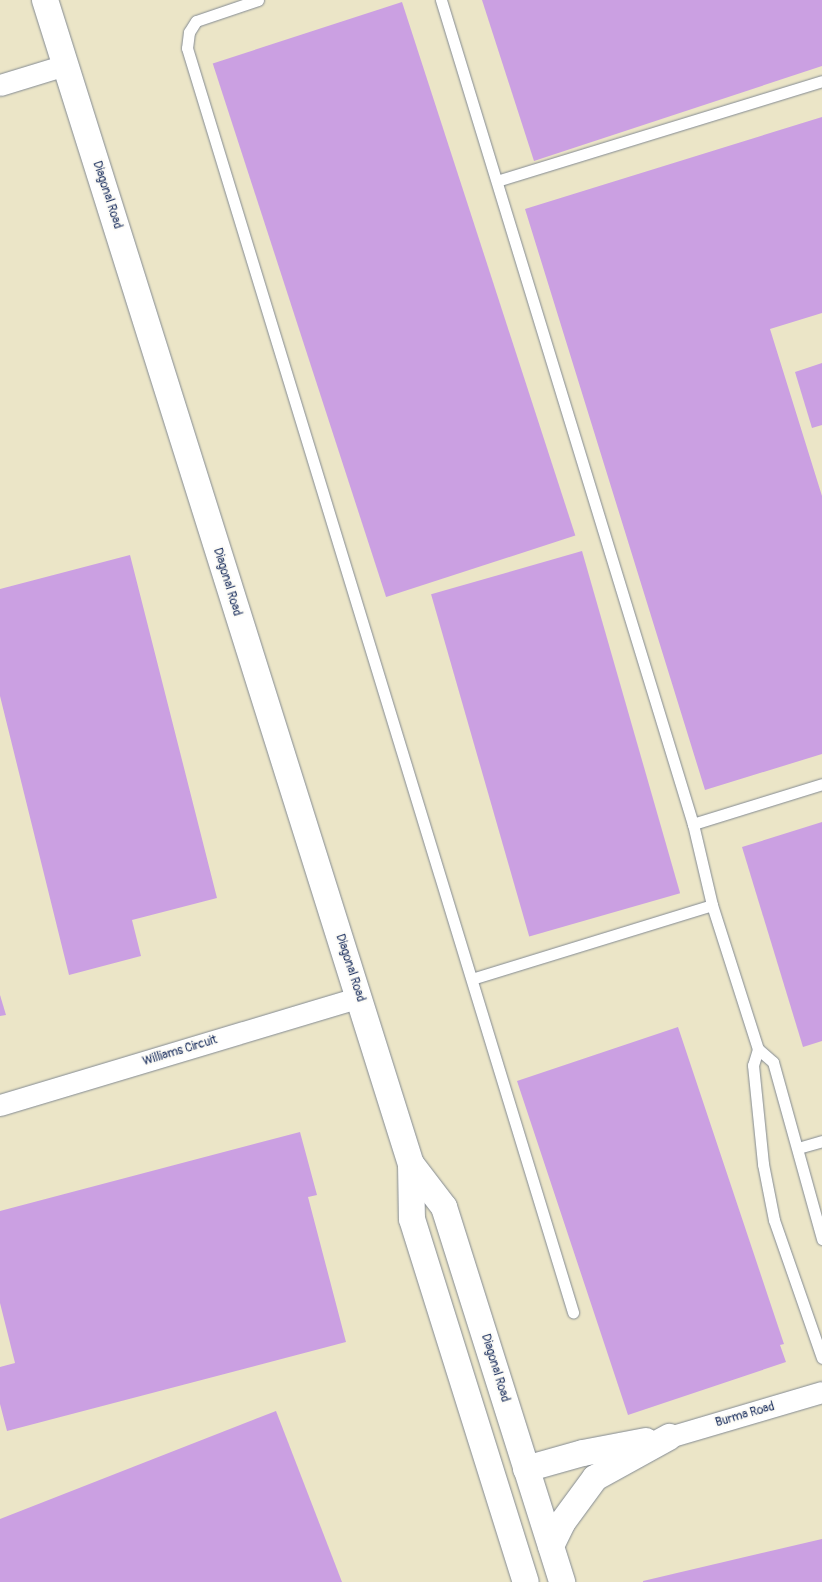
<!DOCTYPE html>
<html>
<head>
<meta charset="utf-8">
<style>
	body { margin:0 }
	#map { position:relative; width:822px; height:1582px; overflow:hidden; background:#ebe5c7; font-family:Pangolin,sans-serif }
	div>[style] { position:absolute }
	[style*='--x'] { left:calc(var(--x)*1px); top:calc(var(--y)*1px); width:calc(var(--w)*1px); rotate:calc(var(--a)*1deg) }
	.building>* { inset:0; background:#cba0e2; transform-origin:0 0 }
	.roads { filter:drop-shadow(0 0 1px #838a92) drop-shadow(0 0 1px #838a92) }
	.service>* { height:11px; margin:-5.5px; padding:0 5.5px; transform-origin:5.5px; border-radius:5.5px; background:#fff }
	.minor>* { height:21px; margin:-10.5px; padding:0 10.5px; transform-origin:10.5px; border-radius:10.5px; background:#fff }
	.tertiary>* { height:26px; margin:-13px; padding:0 13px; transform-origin:13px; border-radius:13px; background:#fff }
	span { translate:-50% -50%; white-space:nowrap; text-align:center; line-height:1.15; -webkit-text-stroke:4px #fdfcf7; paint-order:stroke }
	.street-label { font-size:12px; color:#1b2f5e }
</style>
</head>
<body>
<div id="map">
	<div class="building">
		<i style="clip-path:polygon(482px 0,822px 0,822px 66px,534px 161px)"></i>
		<i style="left:402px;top:2px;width:561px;height:199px;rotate:72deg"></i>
		<i style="clip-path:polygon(822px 117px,822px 313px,770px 329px,822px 496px,822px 754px,705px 790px,525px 209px)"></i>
		<i style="clip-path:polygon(822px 363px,822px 425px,812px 428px,795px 372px)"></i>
		<i style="left:582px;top:551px;width:356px;height:157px;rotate:74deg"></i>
		<i style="clip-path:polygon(130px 555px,217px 898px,132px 920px,141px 956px,69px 975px,0 696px,0 589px)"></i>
		<i style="clip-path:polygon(822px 822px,822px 1041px,803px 1047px,742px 847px)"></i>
		<i style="clip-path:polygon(0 995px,6px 1015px,0 1016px)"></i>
		<i style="clip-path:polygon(678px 1027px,784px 1344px,780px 1345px,786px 1362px,628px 1415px,517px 1081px)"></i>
		<i style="clip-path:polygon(300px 1132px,317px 1195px,308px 1197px,346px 1342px,7px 1431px,0 1404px,0 1367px,15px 1363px,0 1303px,0 1211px)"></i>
		<i style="clip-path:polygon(276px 1411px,342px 1582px,0 1582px,0 1519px)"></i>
		<i style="clip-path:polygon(822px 1539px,822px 1582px,643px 1582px,643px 1581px)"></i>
	</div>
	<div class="roads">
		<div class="service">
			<i style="--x:258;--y:0;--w:65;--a:161.3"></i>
			<i style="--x:196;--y:21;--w:13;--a:122"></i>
			<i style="--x:189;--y:32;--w:16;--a:97"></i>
			<i style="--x:187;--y:48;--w:1322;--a:73.02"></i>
			<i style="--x:441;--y:0;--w:862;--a:73"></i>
			<i style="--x:693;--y:824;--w:83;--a:76.8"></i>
			<i style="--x:712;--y:905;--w:151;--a:72.3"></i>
			<i style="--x:758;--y:1049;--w:20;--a:41"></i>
			<i style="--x:773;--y:1062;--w:184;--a:74.5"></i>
			<i style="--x:497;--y:181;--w:340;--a:-17.1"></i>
			<i style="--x:693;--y:824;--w:135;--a:-17.2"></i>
			<i style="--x:472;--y:979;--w:251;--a:-17.1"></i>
			<i style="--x:758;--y:1049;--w:17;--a:107"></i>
			<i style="--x:753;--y:1065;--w:100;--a:84.2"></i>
			<i style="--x:763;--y:1164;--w:57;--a:78.9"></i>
			<i style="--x:774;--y:1220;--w:146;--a:70.8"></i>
			<i style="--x:798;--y:1148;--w:25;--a:-16"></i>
		</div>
		<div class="minor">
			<i style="--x:0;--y:85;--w:68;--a:-17.1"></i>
			<i style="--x:0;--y:1105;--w:376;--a:-16.7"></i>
			<i style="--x:669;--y:1437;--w:159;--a:-16.4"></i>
		</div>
		<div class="tertiary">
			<i style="--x:45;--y:0;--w:1220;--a:72.55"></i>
			<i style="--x:411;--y:1164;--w:55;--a:89"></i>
			<i style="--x:412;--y:1219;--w:380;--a:72.6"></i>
			<i style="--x:411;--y:1164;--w:54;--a:52.5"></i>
			<i style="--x:444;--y:1207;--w:393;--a:72.5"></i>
			<i style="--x:526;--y:1469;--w:59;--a:-15.7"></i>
			<i style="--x:583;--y:1453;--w:64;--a:-10.8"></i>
			<i style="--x:551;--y:1546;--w:25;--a:-64"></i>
			<i style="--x:562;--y:1523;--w:56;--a:-53.7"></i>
			<i style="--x:595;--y:1478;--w:85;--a:-29"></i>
		</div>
	</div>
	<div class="street-label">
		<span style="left:107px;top:195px;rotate:72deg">Diagonal Road</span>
		<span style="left:227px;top:582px;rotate:73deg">Diagonal Road</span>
		<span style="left:350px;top:968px;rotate:72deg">Diagonal Road</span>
		<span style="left:180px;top:1051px;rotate:-17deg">Williams Circuit</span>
		<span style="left:495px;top:1368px;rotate:73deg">Diagonal Road</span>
		<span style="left:745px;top:1415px;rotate:-16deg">Burma Road</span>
	</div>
</div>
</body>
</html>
